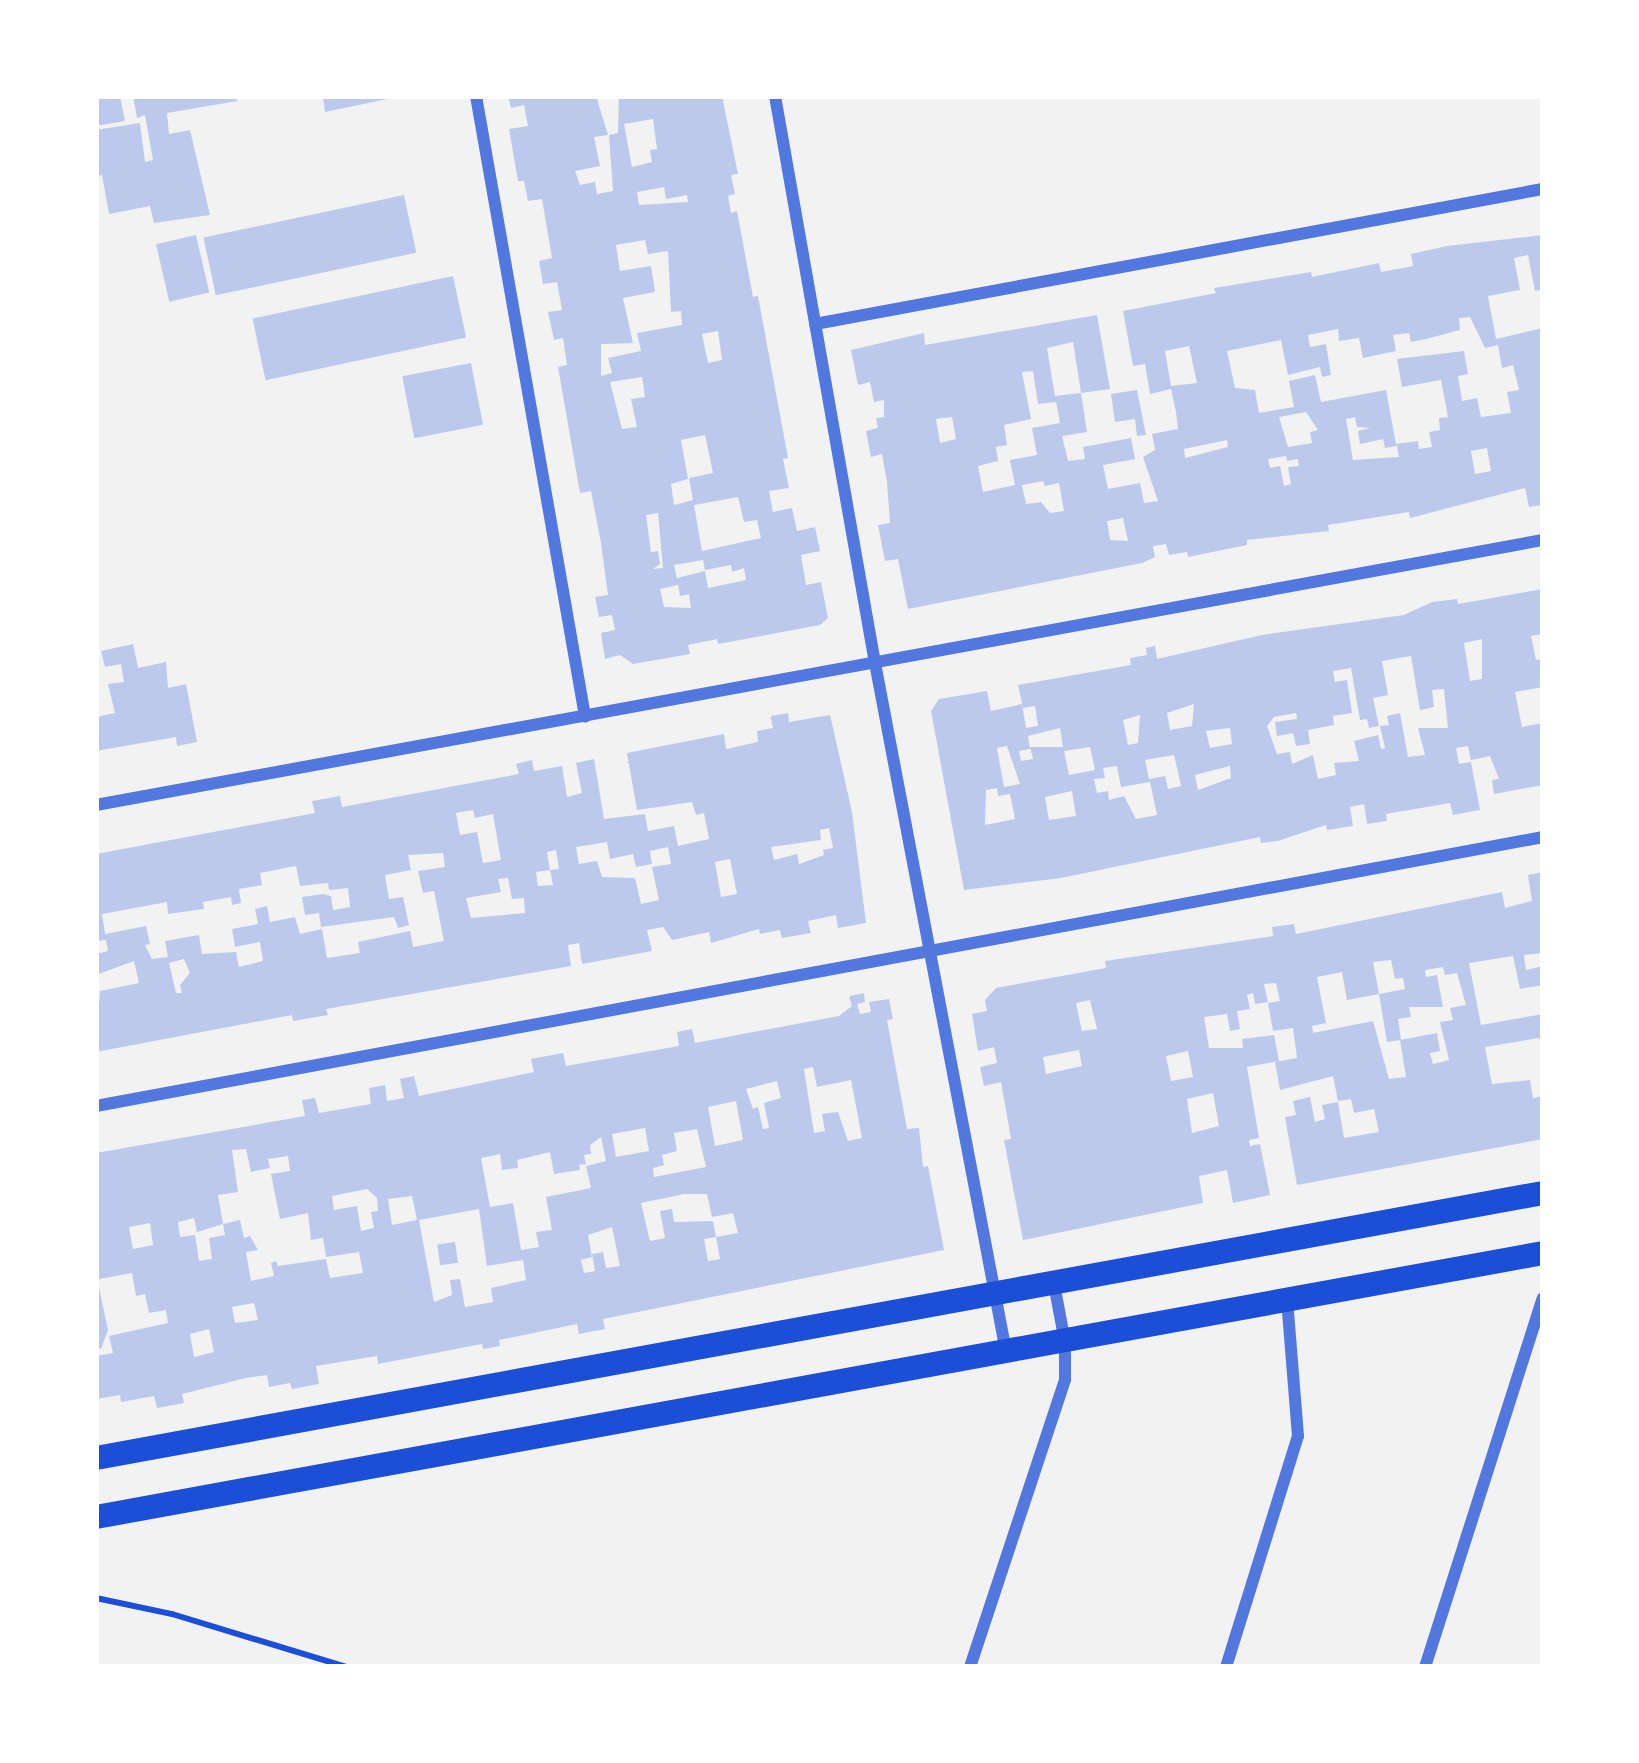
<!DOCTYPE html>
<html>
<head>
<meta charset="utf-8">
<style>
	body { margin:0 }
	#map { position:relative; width:1639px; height:1763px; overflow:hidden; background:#f2f2f2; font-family:Figtree,sans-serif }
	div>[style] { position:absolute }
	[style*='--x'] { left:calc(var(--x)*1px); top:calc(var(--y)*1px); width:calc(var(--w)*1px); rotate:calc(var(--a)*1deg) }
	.building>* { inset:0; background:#bdc9ec; transform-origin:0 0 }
	.path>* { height:6px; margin:-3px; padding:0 3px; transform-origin:3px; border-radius:3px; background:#1d4ed8 }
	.minor>* { height:12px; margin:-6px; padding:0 6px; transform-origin:6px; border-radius:6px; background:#5277de }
	.secondary>* { height:24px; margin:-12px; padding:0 12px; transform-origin:12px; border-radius:12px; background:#1d4ed8 }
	span { translate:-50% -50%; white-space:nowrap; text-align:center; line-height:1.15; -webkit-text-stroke:9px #fff; paint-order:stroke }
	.frame { position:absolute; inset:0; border:99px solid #fff; pointer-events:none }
</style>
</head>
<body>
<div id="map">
	<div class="building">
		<i style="clip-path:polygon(96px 96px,120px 96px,125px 121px,96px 126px)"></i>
		<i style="clip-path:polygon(133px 96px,236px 96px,237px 101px,167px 113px,169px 134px,190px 130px,210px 215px,154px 223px,150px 206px,109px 214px,102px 175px,96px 176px,96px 130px,140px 123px,145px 162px,153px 160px,145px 115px,137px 118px)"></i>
		<i style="clip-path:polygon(323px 96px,392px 96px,392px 98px,325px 112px)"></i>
		<i style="clip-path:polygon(evenodd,508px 96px,596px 96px,608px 135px,594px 137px,600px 166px,575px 171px,580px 185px,595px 182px,597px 194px,613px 191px,609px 135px,618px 133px,619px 96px,722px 96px,738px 174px,731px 175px,735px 194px,728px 196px,731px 213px,737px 211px,753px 297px,758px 296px,788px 458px,783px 459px,789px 488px,769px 491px,773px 512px,792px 508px,797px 531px,815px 527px,820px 551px,801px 555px,806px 585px,821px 582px,828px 618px,820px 625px,718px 644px,717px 639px,688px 645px,690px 654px,633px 664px,620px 655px,605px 659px,601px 633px,615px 630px,612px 615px,599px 617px,595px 597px,608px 595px,601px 543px,591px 491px,580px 493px,558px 367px,567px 365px,563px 338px,554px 340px,548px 312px,562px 310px,557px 282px,543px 284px,539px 261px,552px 258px,542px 199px,528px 201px,524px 181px,518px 181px,509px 129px,528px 126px,524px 105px,511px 108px,508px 96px,653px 119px,657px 149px,650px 150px,652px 162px,632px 167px,624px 124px,653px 119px,508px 96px,664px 187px,666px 199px,687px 195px,688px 202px,639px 205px,637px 192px,664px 187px,508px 96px,645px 240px,648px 254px,668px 251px,671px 312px,681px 311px,682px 325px,637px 333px,641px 351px,608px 358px,612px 373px,601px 376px,601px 344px,633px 343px,623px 298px,655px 292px,651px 266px,620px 271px,616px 245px,645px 240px,508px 96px,718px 331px,722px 360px,708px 363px,702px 334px,718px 331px,508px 96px,642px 377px,645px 397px,631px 399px,637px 427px,622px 429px,610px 382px,642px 377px,508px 96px,705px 435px,713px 473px,689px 478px,693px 500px,674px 505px,671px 484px,688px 479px,681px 440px,705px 435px,508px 96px,738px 497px,744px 522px,757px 520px,761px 538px,702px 551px,694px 505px,738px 497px,508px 96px,658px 513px,663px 568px,653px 569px,660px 564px,658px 551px,651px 552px,646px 515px,658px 513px,508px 96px,703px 560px,705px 570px,731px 565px,732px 572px,744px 568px,746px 580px,708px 588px,705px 571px,677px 578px,674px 565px,703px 560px,508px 96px,678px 585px,680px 596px,689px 594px,691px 608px,664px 607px,660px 589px,678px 585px)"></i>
		<i style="left:404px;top:195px;width:59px;height:205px;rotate:78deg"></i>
		<i style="left:196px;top:235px;width:59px;height:41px;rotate:77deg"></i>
		<i style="clip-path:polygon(evenodd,1543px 235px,1543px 289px,1535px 291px,1528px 255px,1514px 258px,1520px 290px,1488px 296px,1496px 339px,1543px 328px,1543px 505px,1529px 507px,1525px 488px,1410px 518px,1409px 512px,1328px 525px,1329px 531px,1247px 540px,1247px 545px,1188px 557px,1187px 552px,1169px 555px,1166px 544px,1153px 546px,1155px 557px,1142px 563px,908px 609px,898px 559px,885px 561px,878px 525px,890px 523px,887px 482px,882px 454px,871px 457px,866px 431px,878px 428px,876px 418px,884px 417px,884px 400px,874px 402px,870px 382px,858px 385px,851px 350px,924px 333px,925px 345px,1097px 315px,1110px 389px,1081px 393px,1073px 342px,1047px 348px,1055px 396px,1081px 393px,1087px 432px,1062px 436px,1068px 461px,1085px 459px,1083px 447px,1131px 438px,1135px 459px,1103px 465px,1108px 489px,1140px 483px,1144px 503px,1158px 501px,1143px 457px,1155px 450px,1152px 434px,1178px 429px,1176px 412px,1171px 389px,1150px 394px,1145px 364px,1133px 366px,1123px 311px,1216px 293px,1214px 288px,1311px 272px,1312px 277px,1379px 263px,1381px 272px,1413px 266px,1411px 254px,1447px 246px,1543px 235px,1470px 317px,1485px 348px,1498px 345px,1502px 368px,1513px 365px,1519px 390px,1507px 392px,1511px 413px,1481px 417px,1477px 398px,1462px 401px,1458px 376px,1468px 374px,1464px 351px,1397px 359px,1402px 387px,1441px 380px,1448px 417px,1439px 418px,1440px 430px,1429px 432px,1432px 447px,1419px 449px,1418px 441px,1396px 444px,1386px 390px,1321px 402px,1315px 375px,1289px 381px,1294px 407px,1259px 413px,1255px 390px,1235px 388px,1227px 351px,1281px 340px,1288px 375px,1320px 367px,1322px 377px,1331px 375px,1326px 344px,1310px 347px,1308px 335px,1338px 329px,1339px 341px,1359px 338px,1363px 358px,1396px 351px,1393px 335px,1409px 333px,1411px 342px,1426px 339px,1460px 330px,1459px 318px,1470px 317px,1543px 235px,1189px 346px,1197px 383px,1171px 386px,1165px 351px,1189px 346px,1543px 235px,1033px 371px,1038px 404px,1056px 402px,1060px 423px,1032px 428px,1037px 455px,1010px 460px,1015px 485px,983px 492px,978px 466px,998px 461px,996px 447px,1007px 445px,1004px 425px,1031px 419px,1022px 372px,1033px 371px,1543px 235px,1306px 412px,1318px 430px,1310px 432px,1312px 443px,1288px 447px,1279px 417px,1306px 412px,1543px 235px,952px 417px,956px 439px,940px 443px,936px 419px,952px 417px,1543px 235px,1355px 417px,1357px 427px,1370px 428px,1358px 431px,1360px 444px,1383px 439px,1385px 448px,1397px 446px,1399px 457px,1353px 460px,1346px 419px,1355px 417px,1543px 235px,1227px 440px,1228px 447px,1185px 458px,1184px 449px,1227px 440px,1543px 235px,1487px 448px,1491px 471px,1475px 474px,1471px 451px,1487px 448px,1543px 235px,1286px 456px,1287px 461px,1298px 459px,1299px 466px,1288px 467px,1291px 484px,1284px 486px,1280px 466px,1270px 468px,1268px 459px,1286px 456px,1543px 235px,1043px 481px,1045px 486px,1059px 483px,1064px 511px,1050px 513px,1041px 502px,1026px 504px,1022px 485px,1043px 481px,1543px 235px,1123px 518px,1128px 541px,1110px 540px,1107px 521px,1123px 518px)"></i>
		<i style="left:453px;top:276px;width:63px;height:205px;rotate:78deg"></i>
		<i style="left:471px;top:363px;width:63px;height:70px;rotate:79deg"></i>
		<i style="clip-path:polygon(1137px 390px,1146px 435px,1137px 436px,1135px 419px,1115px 422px,1111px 394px)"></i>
		<i style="clip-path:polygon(evenodd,1543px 589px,1543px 634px,1531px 636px,1536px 660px,1543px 659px,1543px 687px,1515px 692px,1522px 727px,1543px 723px,1543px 785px,1494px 794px,1492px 780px,1499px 779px,1490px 756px,1471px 760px,1468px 746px,1456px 748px,1459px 764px,1471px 762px,1480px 810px,1453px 815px,1450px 803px,1386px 814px,1387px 821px,1367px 824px,1364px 804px,1350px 807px,1353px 826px,1327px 830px,1326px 825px,1278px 841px,1261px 843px,1260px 837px,1061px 878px,964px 890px,931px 711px,939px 699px,987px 691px,991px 711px,1022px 704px,1026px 728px,1038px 726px,1035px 706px,1023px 708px,1018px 685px,1131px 665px,1130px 658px,1147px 655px,1146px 648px,1155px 646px,1157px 659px,1262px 635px,1404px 615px,1432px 602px,1457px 599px,1458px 604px,1543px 589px,1482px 639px,1482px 679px,1470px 681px,1464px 643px,1482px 639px,1543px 589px,1411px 656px,1420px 710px,1434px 707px,1432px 690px,1444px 689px,1448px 728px,1418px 728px,1425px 755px,1408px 757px,1400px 713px,1387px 716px,1389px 725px,1380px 726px,1385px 748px,1381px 749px,1378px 735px,1354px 741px,1359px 761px,1334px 763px,1336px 775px,1318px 779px,1313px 755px,1292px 764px,1290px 752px,1277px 754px,1267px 726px,1274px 717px,1296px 713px,1297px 719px,1275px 722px,1277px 736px,1293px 733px,1296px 746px,1310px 744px,1308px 730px,1334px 725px,1333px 716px,1352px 713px,1347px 680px,1335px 682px,1333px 671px,1351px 668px,1360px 720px,1367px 719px,1369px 728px,1379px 726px,1373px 698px,1388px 695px,1382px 661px,1411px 656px,1543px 589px,1194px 704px,1192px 726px,1170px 730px,1167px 713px,1194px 704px,1543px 589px,1140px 715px,1138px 743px,1128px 745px,1123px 720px,1140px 715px,1543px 589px,1060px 728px,1063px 747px,1030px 747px,1033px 759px,1021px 761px,1019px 751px,1030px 749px,1028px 736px,1060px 728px,1543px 589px,1230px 728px,1232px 744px,1210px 748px,1206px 731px,1230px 728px,1543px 589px,1007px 746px,1020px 784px,1004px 787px,997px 748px,1007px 746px,1543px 589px,1090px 747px,1095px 770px,1069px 775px,1064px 751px,1090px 747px,1543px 589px,1174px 755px,1181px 786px,1168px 789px,1165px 776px,1149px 779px,1145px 760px,1174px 755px,1543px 589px,1117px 766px,1121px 787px,1150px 782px,1157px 815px,1136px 819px,1124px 796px,1109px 800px,1108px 791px,1097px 793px,1094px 779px,1105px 778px,1103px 768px,1117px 766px,1543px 589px,1230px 766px,1231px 778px,1198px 790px,1195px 775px,1230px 766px,1543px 589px,997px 788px,998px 796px,1010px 794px,1015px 819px,985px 825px,986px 790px,997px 788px,1543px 589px,1072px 791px,1076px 816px,1049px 820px,1045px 797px,1072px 791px)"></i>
		<i style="clip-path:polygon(133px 644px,138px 668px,166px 662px,168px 688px,186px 684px,197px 742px,177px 746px,176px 737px,96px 751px,96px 717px,115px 713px,108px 684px,124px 682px,121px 664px,105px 667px,101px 651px)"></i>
		<i style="clip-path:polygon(evenodd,788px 713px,789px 722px,830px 715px,852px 812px,866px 923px,838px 928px,836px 915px,808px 921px,811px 933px,782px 938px,780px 930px,760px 934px,759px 929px,711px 943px,709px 932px,672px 940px,663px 927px,647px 930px,652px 951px,582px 964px,579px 943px,568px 945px,571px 966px,326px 1009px,328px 1015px,293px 1021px,292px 1015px,96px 1052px,100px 991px,139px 983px,134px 961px,96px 975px,96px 954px,108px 951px,106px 940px,96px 941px,96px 854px,315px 813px,312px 801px,340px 796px,342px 807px,519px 774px,516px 764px,532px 760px,534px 771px,562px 766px,567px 797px,582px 793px,576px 763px,594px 759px,604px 819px,645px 814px,648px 831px,674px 826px,678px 846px,709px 839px,704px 813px,696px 815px,692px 802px,637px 810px,627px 753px,724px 734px,726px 749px,758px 742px,757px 731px,773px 728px,771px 716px,788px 713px,473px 810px,475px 818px,493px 814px,501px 860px,483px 863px,477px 832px,460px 835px,456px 813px,473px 810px,788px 713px,829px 828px,833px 848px,823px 850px,824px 855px,799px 864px,797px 854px,774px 860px,771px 847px,821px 840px,820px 830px,829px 828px,788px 713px,607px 842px,610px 859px,633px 854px,636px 867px,652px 864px,650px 851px,668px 847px,671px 864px,652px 867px,659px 900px,641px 904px,635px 878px,602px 877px,597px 861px,579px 864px,576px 847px,607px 842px,788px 713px,556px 850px,559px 869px,550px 870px,553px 885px,538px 886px,536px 872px,550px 870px,547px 852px,556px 850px,788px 713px,443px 853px,445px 867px,418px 871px,423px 893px,434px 891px,444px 941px,413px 947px,410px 931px,358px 942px,360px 953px,327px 958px,322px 929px,300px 934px,295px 917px,270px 922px,267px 906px,255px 909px,258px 924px,232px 929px,235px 947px,260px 942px,263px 961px,239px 967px,236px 952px,202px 954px,199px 935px,165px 941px,168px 957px,152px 959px,145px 945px,150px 944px,146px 926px,105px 934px,102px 914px,167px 902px,168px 914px,204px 909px,203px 902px,231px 897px,232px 905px,241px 903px,239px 889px,262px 885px,260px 873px,296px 866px,300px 886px,328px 883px,329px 890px,348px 888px,350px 907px,333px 910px,331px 896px,323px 894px,302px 897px,305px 915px,319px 913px,321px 927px,394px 917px,398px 928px,409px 925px,403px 897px,389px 899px,385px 875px,411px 870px,408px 855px,443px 853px,788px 713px,730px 859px,737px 894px,721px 897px,715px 862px,730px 859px,788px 713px,508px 878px,512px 899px,524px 898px,525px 913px,471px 918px,466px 898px,501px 892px,498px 879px,508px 878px,788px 713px,184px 959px,190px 973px,180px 985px,182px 993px,176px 993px,169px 963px,184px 959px)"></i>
		<i style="clip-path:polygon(evenodd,1543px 872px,1543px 953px,1524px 955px,1526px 970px,1543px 966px,1543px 985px,1520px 989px,1513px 956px,1469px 963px,1481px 1025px,1543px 1014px,1543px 1049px,1539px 1038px,1485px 1047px,1492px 1084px,1530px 1080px,1533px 1098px,1543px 1096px,1543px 1139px,1297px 1185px,1285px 1117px,1296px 1115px,1293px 1101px,1310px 1097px,1315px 1122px,1325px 1119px,1322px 1105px,1338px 1102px,1344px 1138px,1379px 1132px,1374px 1109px,1354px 1113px,1351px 1099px,1338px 1101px,1333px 1076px,1280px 1090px,1275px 1062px,1297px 1058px,1293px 1028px,1273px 1031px,1268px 1003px,1280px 1001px,1276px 983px,1264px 984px,1268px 1002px,1255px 1004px,1253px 993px,1247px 995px,1250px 1009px,1237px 1011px,1240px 1029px,1230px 1031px,1227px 1014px,1204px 1017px,1209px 1048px,1243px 1048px,1242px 1039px,1274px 1035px,1279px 1061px,1247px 1067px,1259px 1138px,1249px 1140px,1250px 1146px,1260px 1144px,1270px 1195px,1233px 1203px,1227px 1170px,1199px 1176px,1203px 1203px,1023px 1240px,1004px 1140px,1011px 1139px,1001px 1082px,984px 1086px,980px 1067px,997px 1063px,994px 1047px,978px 1051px,972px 1014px,987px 1011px,985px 1000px,996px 988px,1106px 968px,1105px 961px,1273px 936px,1272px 927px,1294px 924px,1296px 934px,1502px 892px,1505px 908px,1532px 901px,1528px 875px,1543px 872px,1391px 960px,1395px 979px,1403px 978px,1405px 989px,1379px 994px,1373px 962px,1391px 960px,1543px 872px,1443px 967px,1445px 975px,1457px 973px,1466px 1005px,1450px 1008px,1453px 1020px,1440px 1022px,1449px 1060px,1433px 1064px,1430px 1053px,1440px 1051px,1437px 1033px,1400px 1040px,1406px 1077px,1389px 1079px,1373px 1021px,1313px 1033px,1312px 1026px,1326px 1023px,1317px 977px,1342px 972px,1347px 1000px,1379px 994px,1387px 1042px,1401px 1040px,1398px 1019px,1411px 1017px,1409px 1007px,1443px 1007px,1437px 975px,1426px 977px,1425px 970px,1443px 967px,1543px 872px,1090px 1000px,1097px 1029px,1082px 1031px,1076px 1003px,1090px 1000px,1543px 872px,1079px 1050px,1082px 1066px,1046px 1074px,1043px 1057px,1079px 1050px,1543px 872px,1188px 1051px,1193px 1077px,1171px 1081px,1166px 1056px,1188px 1051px,1543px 872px,1213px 1093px,1219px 1126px,1192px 1133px,1187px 1099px,1213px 1093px)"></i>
		<i style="clip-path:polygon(evenodd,864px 993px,865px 1002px,857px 1004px,860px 1014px,871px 1012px,869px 1002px,889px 999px,893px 1019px,887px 1020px,907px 1129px,919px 1128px,923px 1167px,928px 1166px,944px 1250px,603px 1319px,605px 1329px,579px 1334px,577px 1324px,499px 1340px,500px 1346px,483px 1349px,482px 1344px,378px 1364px,377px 1356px,316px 1366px,319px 1384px,292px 1389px,290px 1383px,269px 1387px,267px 1375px,246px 1378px,182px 1394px,184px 1403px,157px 1408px,154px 1396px,121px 1402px,120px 1395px,96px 1399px,96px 1356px,113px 1353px,109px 1336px,168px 1323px,166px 1310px,149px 1313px,145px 1294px,136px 1296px,132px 1273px,99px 1279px,96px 1153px,305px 1116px,302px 1100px,315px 1098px,319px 1113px,371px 1104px,369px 1088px,385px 1085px,387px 1101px,404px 1098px,400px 1079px,414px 1076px,419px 1096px,534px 1072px,531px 1059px,563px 1053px,566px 1066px,679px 1046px,677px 1032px,692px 1029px,695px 1043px,839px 1016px,852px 1006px,850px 996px,864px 993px,813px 1067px,817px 1087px,851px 1080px,862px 1138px,848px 1141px,838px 1112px,822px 1114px,825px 1131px,814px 1133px,804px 1069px,813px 1067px,864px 993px,777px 1081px,781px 1098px,764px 1103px,769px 1128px,763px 1129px,758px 1107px,753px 1109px,746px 1089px,777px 1081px,864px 993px,736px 1101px,743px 1140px,715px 1146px,708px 1107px,736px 1101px,864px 993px,645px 1128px,649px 1151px,616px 1157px,612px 1134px,645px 1128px,864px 993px,697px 1129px,706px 1167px,654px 1177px,653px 1168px,664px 1165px,662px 1155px,677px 1151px,674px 1133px,697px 1129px,864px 993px,601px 1137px,606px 1161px,586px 1166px,591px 1188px,546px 1197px,552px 1230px,536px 1232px,539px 1247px,521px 1250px,513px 1203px,490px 1207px,481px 1158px,500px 1154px,502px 1170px,518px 1168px,517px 1160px,550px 1152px,554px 1174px,580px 1170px,579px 1165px,586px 1164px,584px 1155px,591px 1154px,590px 1145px,601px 1137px,864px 993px,246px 1149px,251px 1172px,270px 1168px,268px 1159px,288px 1156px,290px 1171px,271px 1174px,280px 1219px,308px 1213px,311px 1240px,323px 1238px,326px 1257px,359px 1252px,363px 1273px,330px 1278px,326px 1259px,278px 1266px,276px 1261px,271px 1263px,274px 1276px,251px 1281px,246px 1252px,258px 1250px,250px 1236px,244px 1238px,240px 1220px,223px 1224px,225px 1235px,209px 1238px,212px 1259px,199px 1261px,195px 1235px,180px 1237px,178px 1222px,194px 1218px,197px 1232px,223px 1224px,218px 1195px,238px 1192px,232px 1150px,246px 1149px,864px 993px,367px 1189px,377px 1198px,378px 1211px,371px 1212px,374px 1228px,361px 1231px,357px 1206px,334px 1210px,332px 1196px,367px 1189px,864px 993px,684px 1194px,707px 1194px,712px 1217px,733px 1213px,738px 1233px,716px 1237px,720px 1259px,708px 1261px,704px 1239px,716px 1237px,713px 1221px,674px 1222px,672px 1209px,660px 1211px,665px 1238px,650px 1241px,641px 1203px,684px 1194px,864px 993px,412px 1196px,417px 1220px,392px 1225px,388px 1199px,412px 1196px,864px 993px,479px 1209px,487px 1266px,523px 1260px,526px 1280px,491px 1288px,493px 1302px,465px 1307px,460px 1279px,450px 1280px,452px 1295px,434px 1302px,419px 1220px,479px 1209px,864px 993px,150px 1223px,153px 1245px,133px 1249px,129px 1227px,150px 1223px,864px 993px,612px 1227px,620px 1266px,606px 1268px,603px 1252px,592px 1254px,595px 1271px,584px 1273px,581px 1260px,592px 1257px,588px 1235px,612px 1227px,864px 993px,254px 1303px,258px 1320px,235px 1323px,232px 1307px,254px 1303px,864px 993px,209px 1329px,214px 1352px,194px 1357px,190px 1334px,209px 1329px)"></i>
		<i style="left:455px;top:1242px;width:21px;height:18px;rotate:82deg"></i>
		<i style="clip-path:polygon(96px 1274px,108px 1330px,101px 1349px,96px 1347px)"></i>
	</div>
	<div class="path">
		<i style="--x:96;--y:1598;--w:78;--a:11.9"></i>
		<i style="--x:172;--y:1614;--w:182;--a:16.9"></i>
	</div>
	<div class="minor">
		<i style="--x:476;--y:96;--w:630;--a:80.03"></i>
		<i style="--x:775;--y:96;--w:576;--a:80"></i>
		<i style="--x:875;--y:663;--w:701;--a:79.23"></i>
		<i style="--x:815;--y:324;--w:740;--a:-10.51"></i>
		<i style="--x:96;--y:805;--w:1471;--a:-10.38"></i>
		<i style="--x:96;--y:1106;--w:1472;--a:-10.53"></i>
		<i style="--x:970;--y:1667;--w:302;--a:-71.7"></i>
		<i style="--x:1065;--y:1380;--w:38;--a:-90"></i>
		<i style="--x:1065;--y:1342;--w:59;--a:-100.7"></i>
		<i style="--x:1226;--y:1667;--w:242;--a:-72.7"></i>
		<i style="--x:1298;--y:1436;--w:136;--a:-94.6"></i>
		<i style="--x:1425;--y:1667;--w:387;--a:-72.3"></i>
	</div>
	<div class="secondary">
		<i style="--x:96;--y:1458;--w:1471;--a:-10.38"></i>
		<i style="--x:96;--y:1517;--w:1471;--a:-10.34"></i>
	</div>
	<div class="frame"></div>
</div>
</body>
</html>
